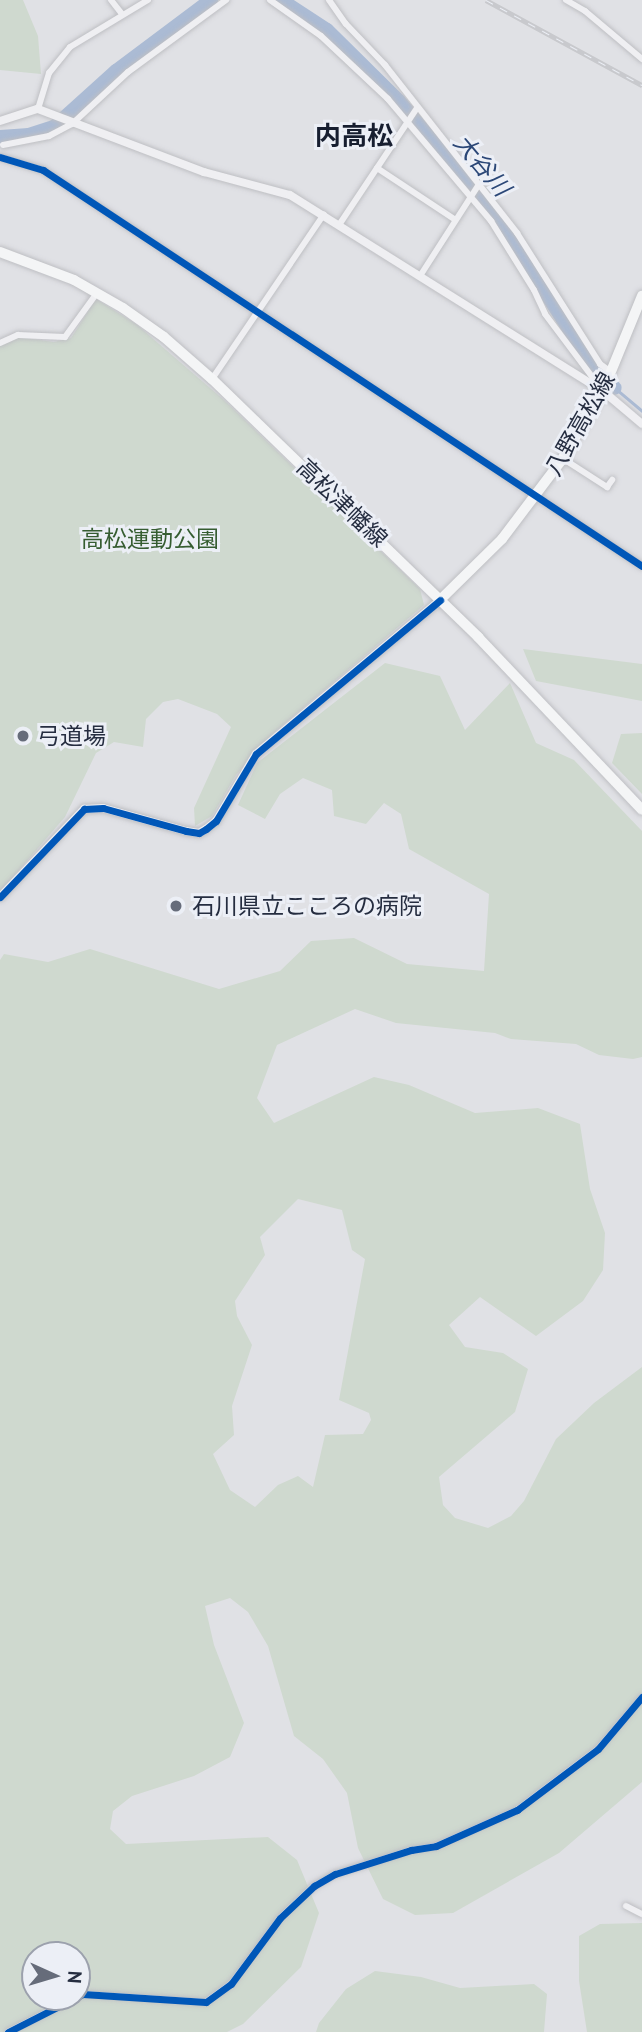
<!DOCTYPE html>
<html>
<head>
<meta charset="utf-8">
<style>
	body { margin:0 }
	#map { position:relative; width:642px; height:2032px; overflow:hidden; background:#e0e1e5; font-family:"PT Sans","Noto Sans JP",sans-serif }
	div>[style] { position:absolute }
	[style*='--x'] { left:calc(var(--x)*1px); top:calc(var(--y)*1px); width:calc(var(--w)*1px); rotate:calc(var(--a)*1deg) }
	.green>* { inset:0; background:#cfd9cf }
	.stream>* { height:2.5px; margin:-1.25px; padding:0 1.25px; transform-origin:1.25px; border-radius:1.25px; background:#abbbd4 }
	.river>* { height:14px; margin:-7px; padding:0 7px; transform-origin:7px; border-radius:7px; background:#abbbd4 }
	.roads { filter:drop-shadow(0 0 2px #bebfc3) drop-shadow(0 0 2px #bebfc3) }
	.minor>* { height:6px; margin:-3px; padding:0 3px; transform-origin:3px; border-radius:3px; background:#efeff2 }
	.tertiary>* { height:8px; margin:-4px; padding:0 4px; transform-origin:4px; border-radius:4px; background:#efeff2 }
	.secondary>* { height:10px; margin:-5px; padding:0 5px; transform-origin:5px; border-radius:5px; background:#f4f5f6 }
	.primary>* { height:10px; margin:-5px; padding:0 5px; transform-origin:5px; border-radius:5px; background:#f4f5f6 }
	.rail>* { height:5px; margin-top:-2.5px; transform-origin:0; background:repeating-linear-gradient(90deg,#eceff6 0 8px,#c8c9cd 0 16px); box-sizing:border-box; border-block:2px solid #c8c9cd }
	.cycleway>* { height:7px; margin:-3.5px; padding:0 3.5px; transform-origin:3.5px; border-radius:3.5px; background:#0057b8 }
	.dots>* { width:19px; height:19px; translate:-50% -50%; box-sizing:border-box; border:4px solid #eceff6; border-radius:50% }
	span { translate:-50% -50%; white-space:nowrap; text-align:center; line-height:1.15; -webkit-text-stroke:6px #eceff6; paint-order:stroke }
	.street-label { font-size:23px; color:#252d40 }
	.park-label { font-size:23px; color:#365d31 }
	.poi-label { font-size:23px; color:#252d40 }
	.left { translate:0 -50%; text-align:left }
	.water-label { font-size:24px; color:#2b4777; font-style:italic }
	.quarter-label { font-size:26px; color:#171e30; font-weight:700 }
	.north { position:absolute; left:21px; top:1941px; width:70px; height:70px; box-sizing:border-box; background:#eceff6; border:2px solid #9ca1ad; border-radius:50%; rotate:94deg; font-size:19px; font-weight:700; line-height:28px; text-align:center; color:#252d40 }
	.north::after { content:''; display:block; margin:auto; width:24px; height:32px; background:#666c7a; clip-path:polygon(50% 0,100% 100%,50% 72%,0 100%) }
</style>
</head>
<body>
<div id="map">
	<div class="green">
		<i style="clip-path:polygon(0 0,23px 0,38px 36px,41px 74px,0 70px)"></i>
		<i style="clip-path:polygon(96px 299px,136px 324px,224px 400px,420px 589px,424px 605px,271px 735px,236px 775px,212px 816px,195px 826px,194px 808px,231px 727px,217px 714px,178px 699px,163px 702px,146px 719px,143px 747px,114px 742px,96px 753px,65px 817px,0 892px,0 345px,18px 337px,54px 342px,71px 338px)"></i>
		<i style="clip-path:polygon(523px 649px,642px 664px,642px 701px,536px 681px)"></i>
		<i style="clip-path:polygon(evenodd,385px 663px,440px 676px,465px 730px,510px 683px,536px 743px,574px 760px,642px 831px,642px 1057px,633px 1059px,599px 1055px,576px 1044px,511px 1039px,495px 1033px,396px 1023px,355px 1009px,277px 1045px,257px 1098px,274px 1123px,374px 1077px,409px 1085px,475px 1113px,538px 1108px,580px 1124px,590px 1189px,605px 1233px,603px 1270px,583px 1301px,536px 1336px,480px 1297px,449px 1325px,465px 1347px,503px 1353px,528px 1369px,515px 1412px,439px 1477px,443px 1505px,455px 1518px,488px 1528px,511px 1516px,524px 1501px,556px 1439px,594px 1403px,642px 1367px,642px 1782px,559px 1853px,453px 1913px,415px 1915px,383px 1899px,358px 1848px,347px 1793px,323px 1759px,294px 1736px,268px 1646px,248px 1612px,230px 1598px,205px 1606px,214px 1645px,244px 1723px,230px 1757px,194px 1776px,132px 1796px,113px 1811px,110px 1829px,126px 1844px,268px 1837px,297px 1860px,319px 1913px,301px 1967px,243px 2024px,227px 2032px,0 2032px,0 960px,4px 954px,48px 962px,90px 949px,219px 989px,280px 971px,311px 941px,354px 938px,407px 964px,484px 971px,489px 894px,409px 849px,401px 814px,384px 803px,366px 824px,334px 816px,332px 790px,303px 778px,280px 794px,265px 819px,238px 805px,257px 763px,385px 663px,298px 1199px,342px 1210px,352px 1250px,365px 1259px,339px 1400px,369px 1413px,371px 1420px,363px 1434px,325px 1435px,313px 1487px,298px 1476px,278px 1485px,255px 1507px,230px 1490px,213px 1454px,234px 1435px,232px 1406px,252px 1345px,237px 1316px,235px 1301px,265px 1255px,260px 1237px,298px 1199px,385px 663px,35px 1955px,77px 1955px,77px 1997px,35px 1997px,35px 1955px)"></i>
		<i style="clip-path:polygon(642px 733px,642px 794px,612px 763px,621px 734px)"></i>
		<i style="clip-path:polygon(642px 1923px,642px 2032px,587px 2032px,579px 1981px,579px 1936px,600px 1924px)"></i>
		<i style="clip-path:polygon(375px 1971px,421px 1977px,460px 1988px,534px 1984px,547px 1994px,544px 2032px,316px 2032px,319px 2023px,346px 1989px)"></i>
	</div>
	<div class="stream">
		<i style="--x:615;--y:388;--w:35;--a:40"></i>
	</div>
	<div class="river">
		<i style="--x:281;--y:0;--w:55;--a:33.1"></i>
		<i style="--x:327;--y:30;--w:101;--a:44.6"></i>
		<i style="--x:399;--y:101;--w:163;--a:50.2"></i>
		<i style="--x:503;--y:226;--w:174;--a:57.4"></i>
		<i style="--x:597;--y:373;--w:23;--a:40"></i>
		<i style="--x:0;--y:137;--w:29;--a:-4"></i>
		<i style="--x:29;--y:135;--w:26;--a:-18"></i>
		<i style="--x:54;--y:127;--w:84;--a:-42.1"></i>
		<i style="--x:116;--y:71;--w:119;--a:-36.8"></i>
	</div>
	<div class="roads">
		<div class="minor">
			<i style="--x:111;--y:0;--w:18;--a:52"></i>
			<i style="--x:270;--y:0;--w:62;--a:35.2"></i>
			<i style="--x:321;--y:36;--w:92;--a:43.2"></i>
			<i style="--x:388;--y:99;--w:160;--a:49.8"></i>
			<i style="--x:491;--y:221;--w:81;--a:58.1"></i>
			<i style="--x:534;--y:290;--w:26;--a:65"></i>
			<i style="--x:545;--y:314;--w:90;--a:53.1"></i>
			<i style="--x:329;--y:0;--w:29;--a:55"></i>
			<i style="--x:346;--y:24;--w:57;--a:46.4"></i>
			<i style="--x:385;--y:65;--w:214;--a:51.8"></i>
			<i style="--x:517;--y:233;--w:155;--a:57.6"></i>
			<i style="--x:600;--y:364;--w:14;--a:36"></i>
			<i style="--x:566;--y:0;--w:22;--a:30"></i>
			<i style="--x:585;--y:11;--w:75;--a:40.1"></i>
			<i style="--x:38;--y:109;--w:38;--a:-73"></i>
			<i style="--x:49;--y:73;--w:33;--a:-51"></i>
			<i style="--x:70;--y:47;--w:91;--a:-31.1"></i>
			<i style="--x:3;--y:145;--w:47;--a:-11.1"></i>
			<i style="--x:49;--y:136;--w:26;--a:-28"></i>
			<i style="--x:72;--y:124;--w:76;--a:-42.9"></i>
			<i style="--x:128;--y:72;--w:122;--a:-36.3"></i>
			<i style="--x:0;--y:157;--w:45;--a:16.8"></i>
			<i style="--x:43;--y:170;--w:718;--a:33.47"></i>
			<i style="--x:377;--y:168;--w:92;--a:33.5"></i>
			<i style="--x:339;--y:225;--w:141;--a:-56.3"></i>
			<i style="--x:420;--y:276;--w:109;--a:-57.3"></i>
			<i style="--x:0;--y:343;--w:20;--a:-24"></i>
			<i style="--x:18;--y:335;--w:47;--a:2.4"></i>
			<i style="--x:65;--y:337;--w:54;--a:-54"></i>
			<i style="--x:212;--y:379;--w:199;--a:-55.8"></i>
			<i style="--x:562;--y:458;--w:54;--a:32.8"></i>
			<i style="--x:607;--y:487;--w:9;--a:-54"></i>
			<i style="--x:626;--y:1906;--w:18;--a:27"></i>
			<i style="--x:8;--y:2032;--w:84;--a:-26.9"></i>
			<i style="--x:83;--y:1994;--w:123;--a:3.7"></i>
			<i style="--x:206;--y:2002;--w:31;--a:-36"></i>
			<i style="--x:231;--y:1984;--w:82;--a:-53.4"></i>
			<i style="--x:280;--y:1918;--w:47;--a:-43.3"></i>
			<i style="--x:314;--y:1886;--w:24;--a:-30"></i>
			<i style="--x:335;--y:1874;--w:80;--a:-17.5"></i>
			<i style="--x:411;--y:1850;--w:25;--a:-9"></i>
			<i style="--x:436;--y:1846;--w:89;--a:-24"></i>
			<i style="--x:517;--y:1810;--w:101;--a:-37"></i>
			<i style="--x:598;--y:1749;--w:68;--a:-49.8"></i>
		</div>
		<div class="tertiary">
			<i style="--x:0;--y:121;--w:40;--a:-18"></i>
			<i style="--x:38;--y:109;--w:178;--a:20.8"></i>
			<i style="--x:204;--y:172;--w:89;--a:15"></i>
			<i style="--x:290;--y:195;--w:369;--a:32.1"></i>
			<i style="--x:603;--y:391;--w:51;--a:40.2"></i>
			<i style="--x:0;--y:897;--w:122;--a:-46.3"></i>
			<i style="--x:84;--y:809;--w:19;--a:-3"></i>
			<i style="--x:103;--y:808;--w:86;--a:15.5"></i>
			<i style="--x:186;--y:831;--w:13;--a:9"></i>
			<i style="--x:199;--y:833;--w:8;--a:-30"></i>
			<i style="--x:206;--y:829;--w:13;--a:-39"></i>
			<i style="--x:216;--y:821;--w:78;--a:-59.2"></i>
			<i style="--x:256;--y:754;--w:240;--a:-39.9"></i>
		</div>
		<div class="secondary">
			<i style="--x:440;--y:600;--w:87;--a:-44.5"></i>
			<i style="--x:502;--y:539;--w:98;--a:-52.9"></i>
			<i style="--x:561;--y:461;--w:82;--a:-59"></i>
			<i style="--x:603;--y:391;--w:103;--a:-67.7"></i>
		</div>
		<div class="primary">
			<i style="--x:0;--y:252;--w:79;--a:20.7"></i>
			<i style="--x:74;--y:280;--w:56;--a:29.7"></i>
			<i style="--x:123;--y:308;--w:50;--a:35.3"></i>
			<i style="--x:164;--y:337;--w:64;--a:41.2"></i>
			<i style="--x:212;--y:379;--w:371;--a:44.1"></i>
			<i style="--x:478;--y:637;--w:238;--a:46.5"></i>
		</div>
	</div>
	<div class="rail">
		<i style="--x:486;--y:0;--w:178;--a:28.6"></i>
	</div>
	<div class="cycleway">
		<i style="--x:0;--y:157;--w:45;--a:16.8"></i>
		<i style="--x:43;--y:170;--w:718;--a:33.47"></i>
		<i style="--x:0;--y:897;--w:122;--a:-46.3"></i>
		<i style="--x:84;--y:809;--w:19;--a:-3"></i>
		<i style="--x:103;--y:808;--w:86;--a:15.5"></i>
		<i style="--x:186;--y:831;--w:13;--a:9"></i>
		<i style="--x:199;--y:833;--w:8;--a:-30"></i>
		<i style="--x:206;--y:829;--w:13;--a:-39"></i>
		<i style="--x:216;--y:821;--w:78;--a:-59.2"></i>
		<i style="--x:256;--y:754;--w:240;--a:-39.9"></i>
		<i style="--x:8;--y:2032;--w:84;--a:-26.9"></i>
		<i style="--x:83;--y:1994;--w:123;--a:3.7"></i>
		<i style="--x:206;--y:2002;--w:31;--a:-36"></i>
		<i style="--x:231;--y:1984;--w:82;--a:-53.4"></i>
		<i style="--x:280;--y:1918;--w:47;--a:-43.3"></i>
		<i style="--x:314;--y:1886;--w:24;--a:-30"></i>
		<i style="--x:335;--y:1874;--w:80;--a:-17.5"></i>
		<i style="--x:411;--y:1850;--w:25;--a:-9"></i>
		<i style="--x:436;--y:1846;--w:89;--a:-24"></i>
		<i style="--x:517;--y:1810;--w:101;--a:-37"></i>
		<i style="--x:598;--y:1749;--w:68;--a:-49.8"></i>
	</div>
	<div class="dots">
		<i style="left:23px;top:736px;background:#666c7a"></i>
		<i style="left:176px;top:906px;background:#666c7a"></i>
	</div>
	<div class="street-label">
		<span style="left:580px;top:424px;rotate:-60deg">八野高松線</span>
		<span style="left:342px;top:503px;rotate:44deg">高松津幡線</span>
	</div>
	<div class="park-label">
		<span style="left:150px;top:539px">高松運動公園</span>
	</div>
	<div class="poi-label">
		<span class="left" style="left:37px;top:736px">弓道場</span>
		<span class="left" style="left:192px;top:906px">石川県立こころの病院</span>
	</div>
	<div class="water-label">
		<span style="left:482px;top:165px;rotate:50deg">大谷川</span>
	</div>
	<div class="quarter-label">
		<span style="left:354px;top:136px">内高松</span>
	</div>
	<div class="north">N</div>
</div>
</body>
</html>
